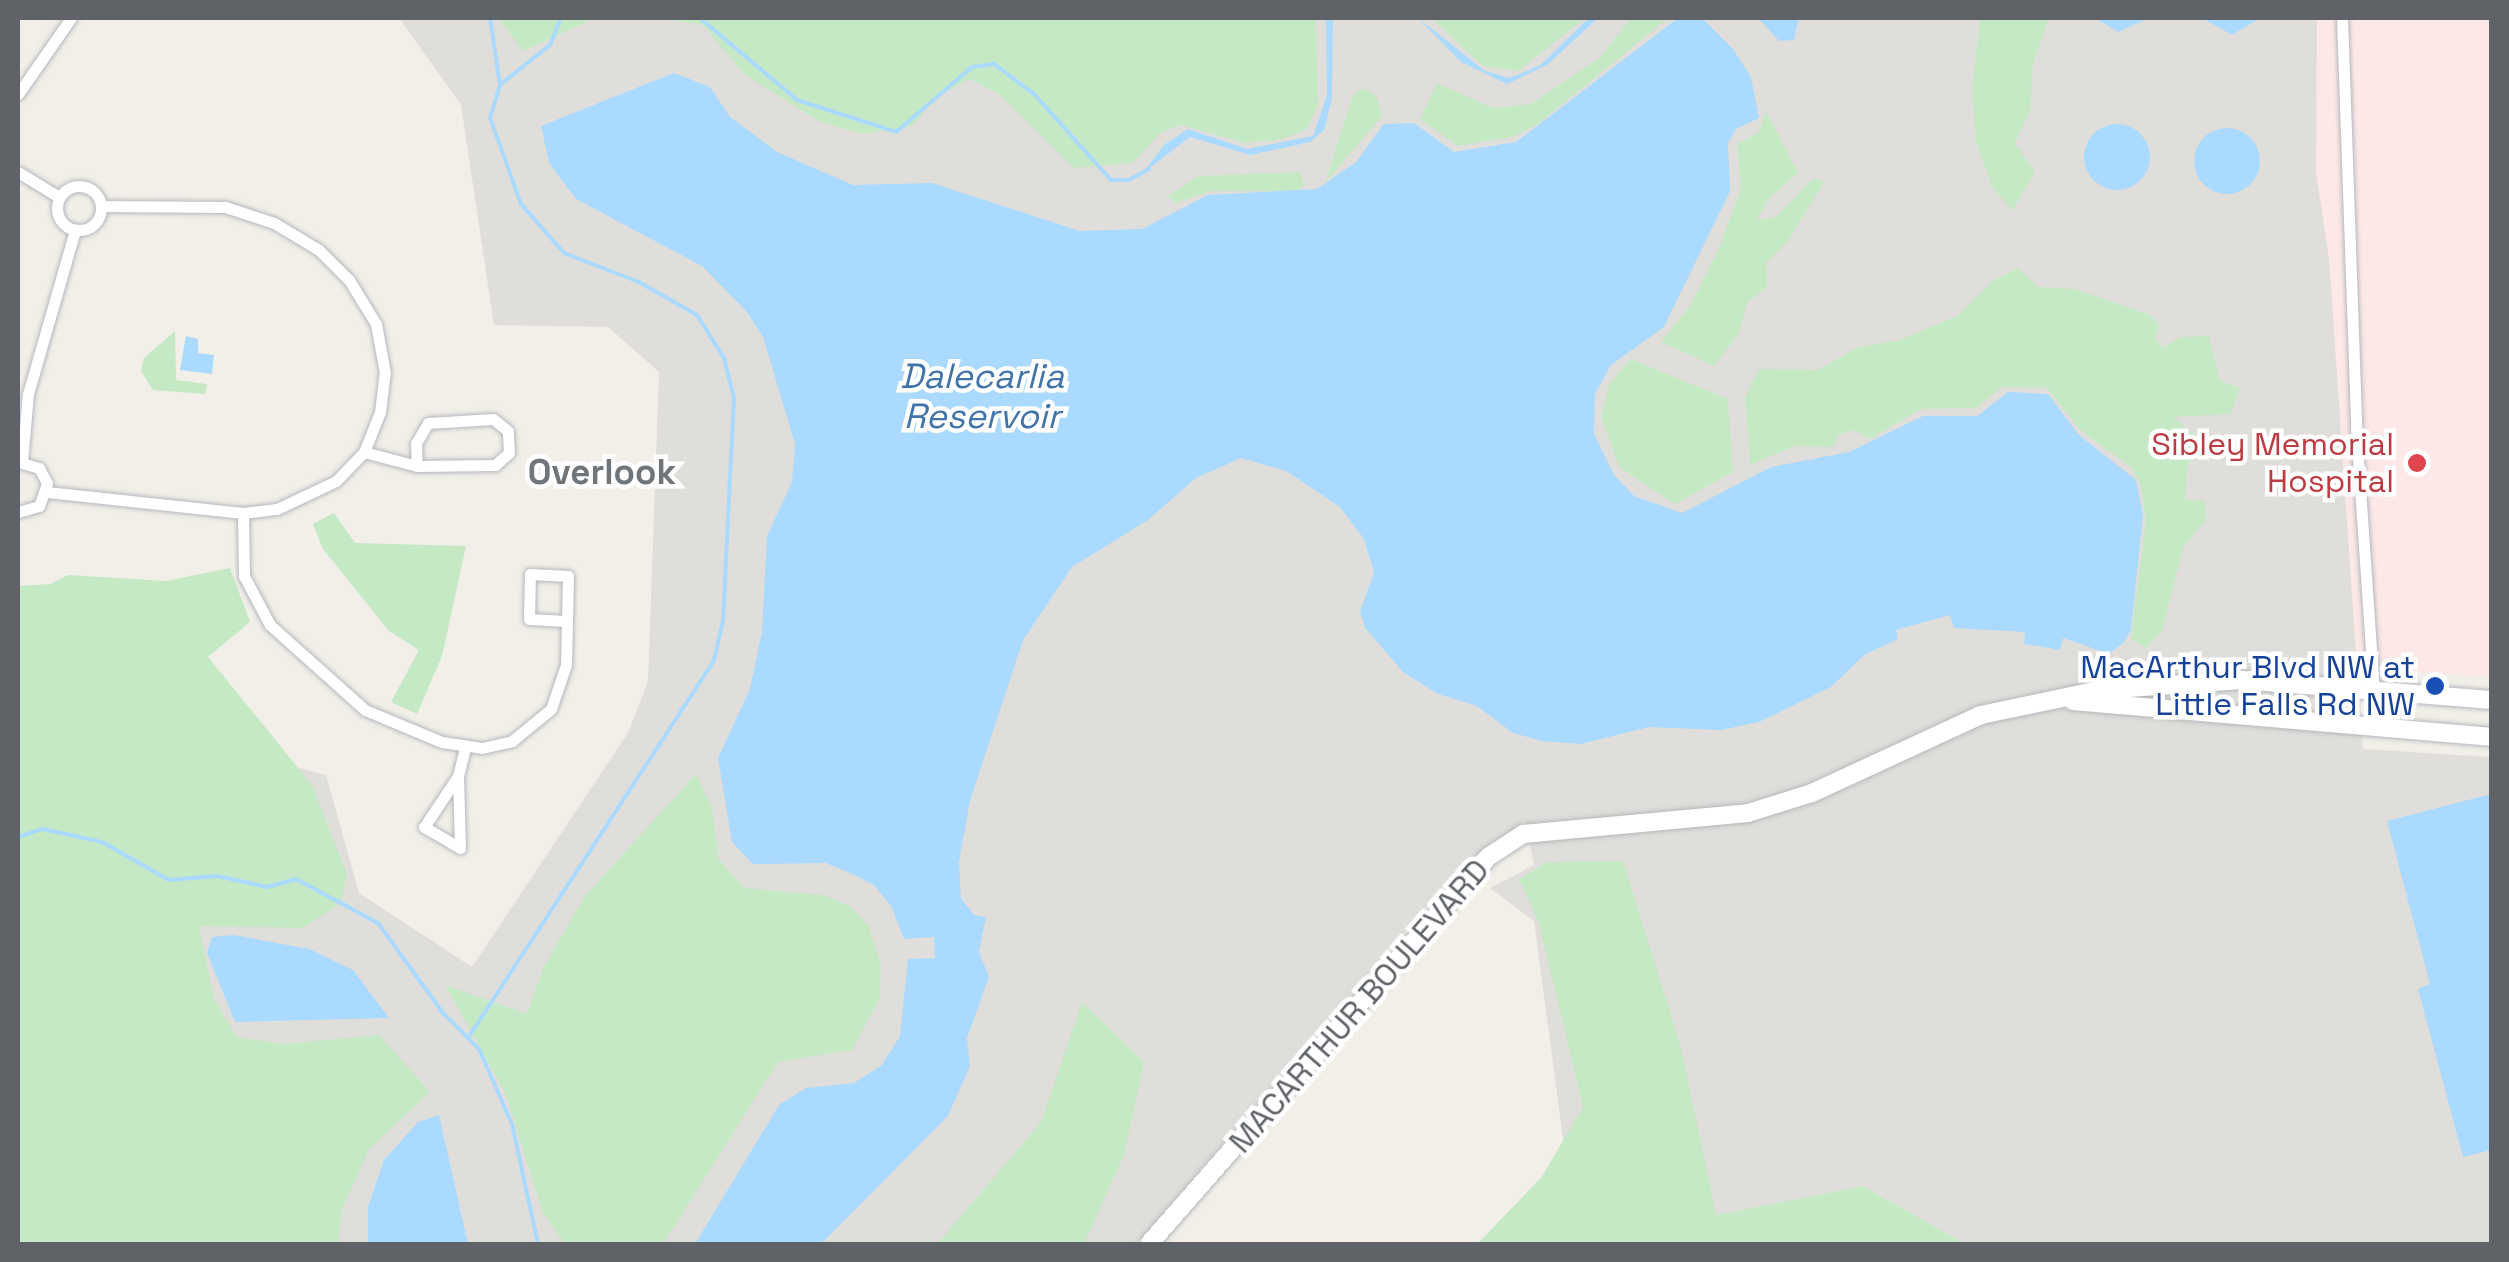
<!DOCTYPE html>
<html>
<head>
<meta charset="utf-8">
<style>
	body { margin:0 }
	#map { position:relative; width:2509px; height:1262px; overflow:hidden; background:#f1efe8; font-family:"Space Grotesk",sans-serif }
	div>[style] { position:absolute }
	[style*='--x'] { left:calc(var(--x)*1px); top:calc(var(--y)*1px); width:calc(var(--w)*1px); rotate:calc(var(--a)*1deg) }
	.industrial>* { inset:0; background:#e0deda }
	.medical>* { inset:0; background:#fce8e6 }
	.green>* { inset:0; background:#c5e8c5 }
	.water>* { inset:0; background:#aadaff }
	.round { border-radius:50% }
	.stream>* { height:4px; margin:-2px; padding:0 2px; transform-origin:2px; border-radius:2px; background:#aadaff }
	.roads { filter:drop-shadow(0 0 2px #b5b8bc) drop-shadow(0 0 2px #b5b8bc) }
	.minor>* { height:11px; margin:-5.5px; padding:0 5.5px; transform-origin:5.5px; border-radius:5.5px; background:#fff }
	.minor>.ring { margin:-5.5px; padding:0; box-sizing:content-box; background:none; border:11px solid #fff; border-radius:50% }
	.secondary>* { height:18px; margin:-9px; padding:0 9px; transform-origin:9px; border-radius:9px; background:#fff }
	.dots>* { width:28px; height:28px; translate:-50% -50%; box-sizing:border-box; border:5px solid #fff; border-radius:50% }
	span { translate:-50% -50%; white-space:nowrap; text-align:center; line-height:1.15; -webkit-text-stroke:9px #fff; paint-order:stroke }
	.health-label { font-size:32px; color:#be3a42 }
	.right { translate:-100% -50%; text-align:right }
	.transit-label { font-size:32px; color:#164399 }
	.street-label { font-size:32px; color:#5f6368 }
	.water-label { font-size:35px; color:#4174aa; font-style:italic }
	.neighbourhood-label { font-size:35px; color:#70757a; font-weight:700 }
	.frame { position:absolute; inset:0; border:20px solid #5f6368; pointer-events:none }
</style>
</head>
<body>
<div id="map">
	<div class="industrial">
		<i style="clip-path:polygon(399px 18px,2342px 18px,2370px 624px,2359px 677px,2363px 749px,2491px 757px,2491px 1244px,1965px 1244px,1863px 1186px,1577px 1243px,1534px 921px,1490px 888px,1534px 865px,1525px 821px,1450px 879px,1136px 1244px,306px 1244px,170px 927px,265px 759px,326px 775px,359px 893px,472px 967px,628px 733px,648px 681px,659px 372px,608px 327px,494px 325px,461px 105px)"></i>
	</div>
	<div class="medical">
		<i style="clip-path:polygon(2317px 18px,2491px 18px,2491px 677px,2357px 668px,2329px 258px,2316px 173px)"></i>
	</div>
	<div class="green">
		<i style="clip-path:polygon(498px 18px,595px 18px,523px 51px)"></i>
		<i style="clip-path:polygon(660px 18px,1316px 18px,1318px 105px,1307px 129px,1283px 139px,1246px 143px,1180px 125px,1160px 133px,1133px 163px,1074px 168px,1000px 95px,970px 79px,938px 96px,912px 126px,863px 134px,820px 122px,745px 75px,703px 25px)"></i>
		<i style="clip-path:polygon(1431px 18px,1585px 18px,1518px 71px,1483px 66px)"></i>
		<i style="clip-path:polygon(1631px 18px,1668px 18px,1538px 124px,1512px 137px,1458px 146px,1420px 119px,1437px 83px,1493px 108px,1531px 104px,1599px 58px)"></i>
		<i style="clip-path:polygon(1980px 18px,2049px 18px,2033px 64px,2030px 111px,2015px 143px,2035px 172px,2012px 211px,1992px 187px,1976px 141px,1972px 90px)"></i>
		<i style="clip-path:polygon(1363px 88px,1376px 96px,1382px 116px,1325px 183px,1353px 95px)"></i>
		<i style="clip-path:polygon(1766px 111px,1798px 173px,1768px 199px,1757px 220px,1776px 217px,1813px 178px,1825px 181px,1787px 242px,1766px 263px,1767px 286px,1747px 303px,1739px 333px,1714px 366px,1661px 342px,1691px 304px,1720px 246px,1741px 188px,1737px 144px,1759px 132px)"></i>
		<i style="clip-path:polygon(1300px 172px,1304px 186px,1296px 191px,1211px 191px,1175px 203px,1168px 196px,1198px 176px)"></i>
		<i style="clip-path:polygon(2018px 268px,2038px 287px,2075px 289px,2150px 315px,2159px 324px,2155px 339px,2164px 348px,2180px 337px,2209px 336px,2220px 381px,2240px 388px,2231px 414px,2173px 417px,2202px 441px,2188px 464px,2185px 499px,2205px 501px,2206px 519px,2183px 548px,2162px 631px,2146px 648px,2131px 639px,2146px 521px,2141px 486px,2132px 468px,2079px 429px,2047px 388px,2002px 387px,1976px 408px,1921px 409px,1870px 439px,1853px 430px,1838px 435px,1833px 447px,1795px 446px,1750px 465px,1745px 397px,1759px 369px,1818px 370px,1856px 348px,1899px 340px,1957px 316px,1994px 280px)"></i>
		<i style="clip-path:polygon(175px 331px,176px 380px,207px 384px,205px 394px,153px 390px,141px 371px,144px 358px)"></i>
		<i style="clip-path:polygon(1630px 359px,1728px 399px,1733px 472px,1675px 504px,1619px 467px,1601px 416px,1609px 385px)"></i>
		<i style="clip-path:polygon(334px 513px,355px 543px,466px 546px,442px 656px,417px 714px,391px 702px,419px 650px,389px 631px,323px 549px,313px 524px)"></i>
		<i style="clip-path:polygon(230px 568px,250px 622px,208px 657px,312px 785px,347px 874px,341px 903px,303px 928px,199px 926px,214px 999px,237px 1037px,284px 1044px,379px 1035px,430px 1092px,369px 1149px,342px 1210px,338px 1244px,18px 1244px,18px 586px,51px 584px,68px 575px,166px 581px)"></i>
		<i style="clip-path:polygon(696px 774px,712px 808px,719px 860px,745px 888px,823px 895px,850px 906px,868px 925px,881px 964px,880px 998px,852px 1050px,778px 1062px,663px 1244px,565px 1244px,543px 1213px,505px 1092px,445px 985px,527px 1014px,543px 968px,584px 897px)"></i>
		<i style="clip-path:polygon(1623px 861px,1681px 1047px,1716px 1215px,1863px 1186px,1965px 1244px,1477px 1244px,1541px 1178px,1583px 1107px,1539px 923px,1519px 879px,1547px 862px)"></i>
		<i style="clip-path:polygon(1082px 1002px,1144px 1062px,1124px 1155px,1084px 1244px,937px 1244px,1041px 1122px)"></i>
	</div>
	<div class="water">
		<i style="clip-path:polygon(1326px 18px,1333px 18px,1332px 99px,1324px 130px,1310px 142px,1250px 155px,1190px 137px,1143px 173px,1164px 145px,1188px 129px,1247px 149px,1313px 136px,1327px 95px)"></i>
		<i style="clip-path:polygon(1418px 18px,1485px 71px,1509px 78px,1539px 66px,1589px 18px,1598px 18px,1547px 65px,1507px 84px,1461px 62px)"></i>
		<i style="clip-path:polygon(1678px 18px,1702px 18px,1733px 49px,1751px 77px,1759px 118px,1736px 129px,1728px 143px,1730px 191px,1664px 327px,1611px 365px,1595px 394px,1594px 434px,1614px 475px,1634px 496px,1682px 513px,1771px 467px,1849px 452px,1923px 416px,1977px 416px,2008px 392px,2048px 394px,2079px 435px,2136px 480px,2143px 515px,2131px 630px,2124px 642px,2109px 654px,2063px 638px,2060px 650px,2024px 644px,2025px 632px,1954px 628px,1950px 615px,1896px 630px,1898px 639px,1864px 655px,1831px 687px,1759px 722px,1721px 730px,1649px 727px,1581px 744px,1542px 741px,1513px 733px,1477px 706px,1438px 694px,1403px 672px,1365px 628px,1360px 611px,1374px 573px,1364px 539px,1340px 507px,1286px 471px,1241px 458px,1196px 478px,1148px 520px,1072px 567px,1023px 640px,970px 801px,959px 862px,961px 898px,974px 915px,986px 917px,979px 952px,989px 977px,967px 1038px,970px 1066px,948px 1116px,821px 1244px,695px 1244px,779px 1105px,806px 1088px,854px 1083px,882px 1065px,900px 1036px,908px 959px,935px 958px,934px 937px,904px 939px,891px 906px,874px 885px,848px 872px,826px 863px,753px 864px,732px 842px,718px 758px,750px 689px,762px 631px,767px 536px,792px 482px,795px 444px,763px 337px,746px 311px,702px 266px,576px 199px,549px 163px,541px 126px,674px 73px,710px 87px,730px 117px,777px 152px,853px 185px,932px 183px,1080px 231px,1142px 229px,1208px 195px,1317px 189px,1356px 162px,1384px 124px,1414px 123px,1454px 152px,1516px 142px)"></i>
		<i style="clip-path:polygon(1758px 18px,1799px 18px,1794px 40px,1779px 41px)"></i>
		<i style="clip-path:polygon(2095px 18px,2149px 18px,2118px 32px)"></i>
		<i style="clip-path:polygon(2202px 18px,2260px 18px,2232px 35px)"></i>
		<i class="round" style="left:2084px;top:124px;width:66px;height:66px"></i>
		<i class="round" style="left:2194px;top:128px;width:66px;height:66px"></i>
		<i style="clip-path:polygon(186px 336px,198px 339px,198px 353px,214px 355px,212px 374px,180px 370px)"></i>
		<i style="clip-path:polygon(2491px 794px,2491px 1150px,2463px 1157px,2418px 989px,2430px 984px,2387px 821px)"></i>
		<i style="clip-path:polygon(234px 935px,309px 949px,353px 970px,389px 1018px,235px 1022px,207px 953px,212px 937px)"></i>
		<i style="clip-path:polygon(439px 1115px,468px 1244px,368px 1244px,368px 1207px,384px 1160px,418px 1122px)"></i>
	</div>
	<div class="stream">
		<i style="--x:700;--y:18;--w:127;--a:40.2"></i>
		<i style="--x:797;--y:100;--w:104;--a:17.9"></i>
		<i style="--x:896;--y:132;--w:100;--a:-40.5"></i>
		<i style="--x:972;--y:67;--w:22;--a:-8"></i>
		<i style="--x:994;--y:64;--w:50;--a:36.9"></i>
		<i style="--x:1034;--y:94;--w:115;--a:48.2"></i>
		<i style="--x:1111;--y:180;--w:18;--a:0"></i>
		<i style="--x:1129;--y:180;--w:23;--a:-29"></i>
		<i style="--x:501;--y:84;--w:63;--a:-38.5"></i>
		<i style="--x:550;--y:45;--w:29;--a:-68"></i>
		<i style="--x:18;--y:837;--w:26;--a:-18"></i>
		<i style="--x:43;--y:829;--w:60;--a:12.4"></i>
		<i style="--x:102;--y:842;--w:77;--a:29.6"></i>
		<i style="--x:169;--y:880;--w:48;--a:-4.8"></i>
		<i style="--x:217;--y:876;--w:51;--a:12.4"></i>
		<i style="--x:267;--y:887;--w:30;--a:-15"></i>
		<i style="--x:296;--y:879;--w:93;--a:28.2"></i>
		<i style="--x:378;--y:923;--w:111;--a:54.2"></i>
		<i style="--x:443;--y:1013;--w:51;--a:45"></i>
		<i style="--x:479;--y:1049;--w:82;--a:66.3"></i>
		<i style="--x:512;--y:1124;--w:123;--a:77.8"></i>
		<i style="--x:468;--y:1038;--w:451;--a:-56.9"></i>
		<i style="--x:714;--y:660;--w:40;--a:-77"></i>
		<i style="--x:723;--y:621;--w:223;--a:-87.2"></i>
		<i style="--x:734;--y:398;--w:41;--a:-104"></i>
		<i style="--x:724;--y:358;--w:51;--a:-122.1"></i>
		<i style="--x:697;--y:315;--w:67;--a:-150.4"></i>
		<i style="--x:639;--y:282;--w:80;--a:-158.9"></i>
		<i style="--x:564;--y:253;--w:65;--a:-131.3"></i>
		<i style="--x:521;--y:204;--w:91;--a:-109.8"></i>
		<i style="--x:490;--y:118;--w:34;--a:-73"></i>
		<i style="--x:500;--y:85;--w:68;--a:-98.5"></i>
	</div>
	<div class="roads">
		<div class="minor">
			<i style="--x:2342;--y:18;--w:411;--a:88"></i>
			<i style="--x:2356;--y:429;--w:298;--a:86.1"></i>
			<i style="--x:18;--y:94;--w:93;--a:-55.1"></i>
			<i style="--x:18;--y:172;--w:48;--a:31.4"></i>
			<i class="ring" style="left:57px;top:186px;width:33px;height:33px"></i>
			<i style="--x:364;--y:452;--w:55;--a:14.8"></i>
			<i style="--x:417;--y:466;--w:78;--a:-0.7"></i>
			<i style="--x:495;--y:465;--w:18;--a:-41"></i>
			<i style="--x:509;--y:453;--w:22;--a:-93"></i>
			<i style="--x:508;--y:431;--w:19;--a:-141"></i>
			<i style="--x:493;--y:419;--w:65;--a:176.5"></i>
			<i style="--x:428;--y:423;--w:23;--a:121"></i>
			<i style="--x:416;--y:443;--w:23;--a:88"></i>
			<i style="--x:18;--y:462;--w:22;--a:16"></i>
			<i style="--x:39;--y:468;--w:17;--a:62"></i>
			<i style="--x:47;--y:483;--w:24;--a:109"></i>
			<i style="--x:39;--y:506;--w:22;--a:164"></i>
			<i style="--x:22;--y:462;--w:68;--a:-85"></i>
			<i style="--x:28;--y:394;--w:171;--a:-74"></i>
			<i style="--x:47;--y:492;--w:197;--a:6.1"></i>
			<i style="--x:243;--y:513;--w:34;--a:-7"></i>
			<i style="--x:277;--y:509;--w:65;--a:-25.4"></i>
			<i style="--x:336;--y:481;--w:40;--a:-46"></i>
			<i style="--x:364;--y:452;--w:43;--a:-68.2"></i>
			<i style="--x:380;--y:412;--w:39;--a:-83"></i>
			<i style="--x:385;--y:373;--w:50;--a:-100.4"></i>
			<i style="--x:376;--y:324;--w:52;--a:-121.5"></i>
			<i style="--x:349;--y:280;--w:42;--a:-135"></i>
			<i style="--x:319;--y:250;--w:52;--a:-149"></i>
			<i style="--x:274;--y:223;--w:52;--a:-161.9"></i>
			<i style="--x:225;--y:207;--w:124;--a:-179.5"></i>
			<i style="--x:243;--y:513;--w:63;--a:89.1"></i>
			<i style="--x:244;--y:576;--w:55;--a:62"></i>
			<i style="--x:270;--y:625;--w:127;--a:41.8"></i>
			<i style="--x:365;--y:710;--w:83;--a:22.6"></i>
			<i style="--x:442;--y:742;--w:40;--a:8.5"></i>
			<i style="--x:482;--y:748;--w:31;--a:-13"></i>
			<i style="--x:512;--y:741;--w:50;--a:-39.4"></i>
			<i style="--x:551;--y:709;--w:46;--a:-71.2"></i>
			<i style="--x:566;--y:665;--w:89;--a:-88.7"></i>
			<i style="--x:568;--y:576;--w:38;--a:-177"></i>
			<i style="--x:530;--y:574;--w:45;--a:91.3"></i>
			<i style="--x:529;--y:619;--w:37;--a:3"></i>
			<i style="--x:458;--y:776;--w:72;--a:88.4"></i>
			<i style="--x:460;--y:848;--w:42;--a:-149.7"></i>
			<i style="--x:424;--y:827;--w:61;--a:-56.3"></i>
			<i style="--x:458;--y:776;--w:29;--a:-76"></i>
		</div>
		<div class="secondary">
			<i style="--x:2073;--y:701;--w:421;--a:4.9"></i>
			<i style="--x:1149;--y:1244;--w:514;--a:-48.78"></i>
			<i style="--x:1488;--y:857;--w:42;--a:-33.3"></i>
			<i style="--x:1523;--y:834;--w:226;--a:-5.3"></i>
			<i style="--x:1748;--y:813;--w:67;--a:-17.4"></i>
			<i style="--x:1812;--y:793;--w:186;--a:-24.8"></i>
			<i style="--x:1981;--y:715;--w:122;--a:-11.9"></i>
			<i style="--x:2100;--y:690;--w:142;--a:-4"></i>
			<i style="--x:2242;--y:680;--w:251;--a:4.6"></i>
		</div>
	</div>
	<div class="dots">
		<i style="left:2417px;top:463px;background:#e0444e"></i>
		<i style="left:2435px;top:686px;background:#1a4fb4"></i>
	</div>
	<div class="health-label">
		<span class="right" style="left:2394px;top:463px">Sibley Memorial<br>Hospital</span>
	</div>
	<div class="transit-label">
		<span class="right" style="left:2415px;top:686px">MacArthur Blvd NW at<br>Little Falls Rd NW</span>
	</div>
	<div class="street-label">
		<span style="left:1359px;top:1006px;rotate:-49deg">MACARTHUR BOULEVARD</span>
	</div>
	<div class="water-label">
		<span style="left:982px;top:396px">Dalecarlia<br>Reservoir</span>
	</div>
	<div class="neighbourhood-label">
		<span style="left:602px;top:472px">Overlook</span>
	</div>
	<div class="frame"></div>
</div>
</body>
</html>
